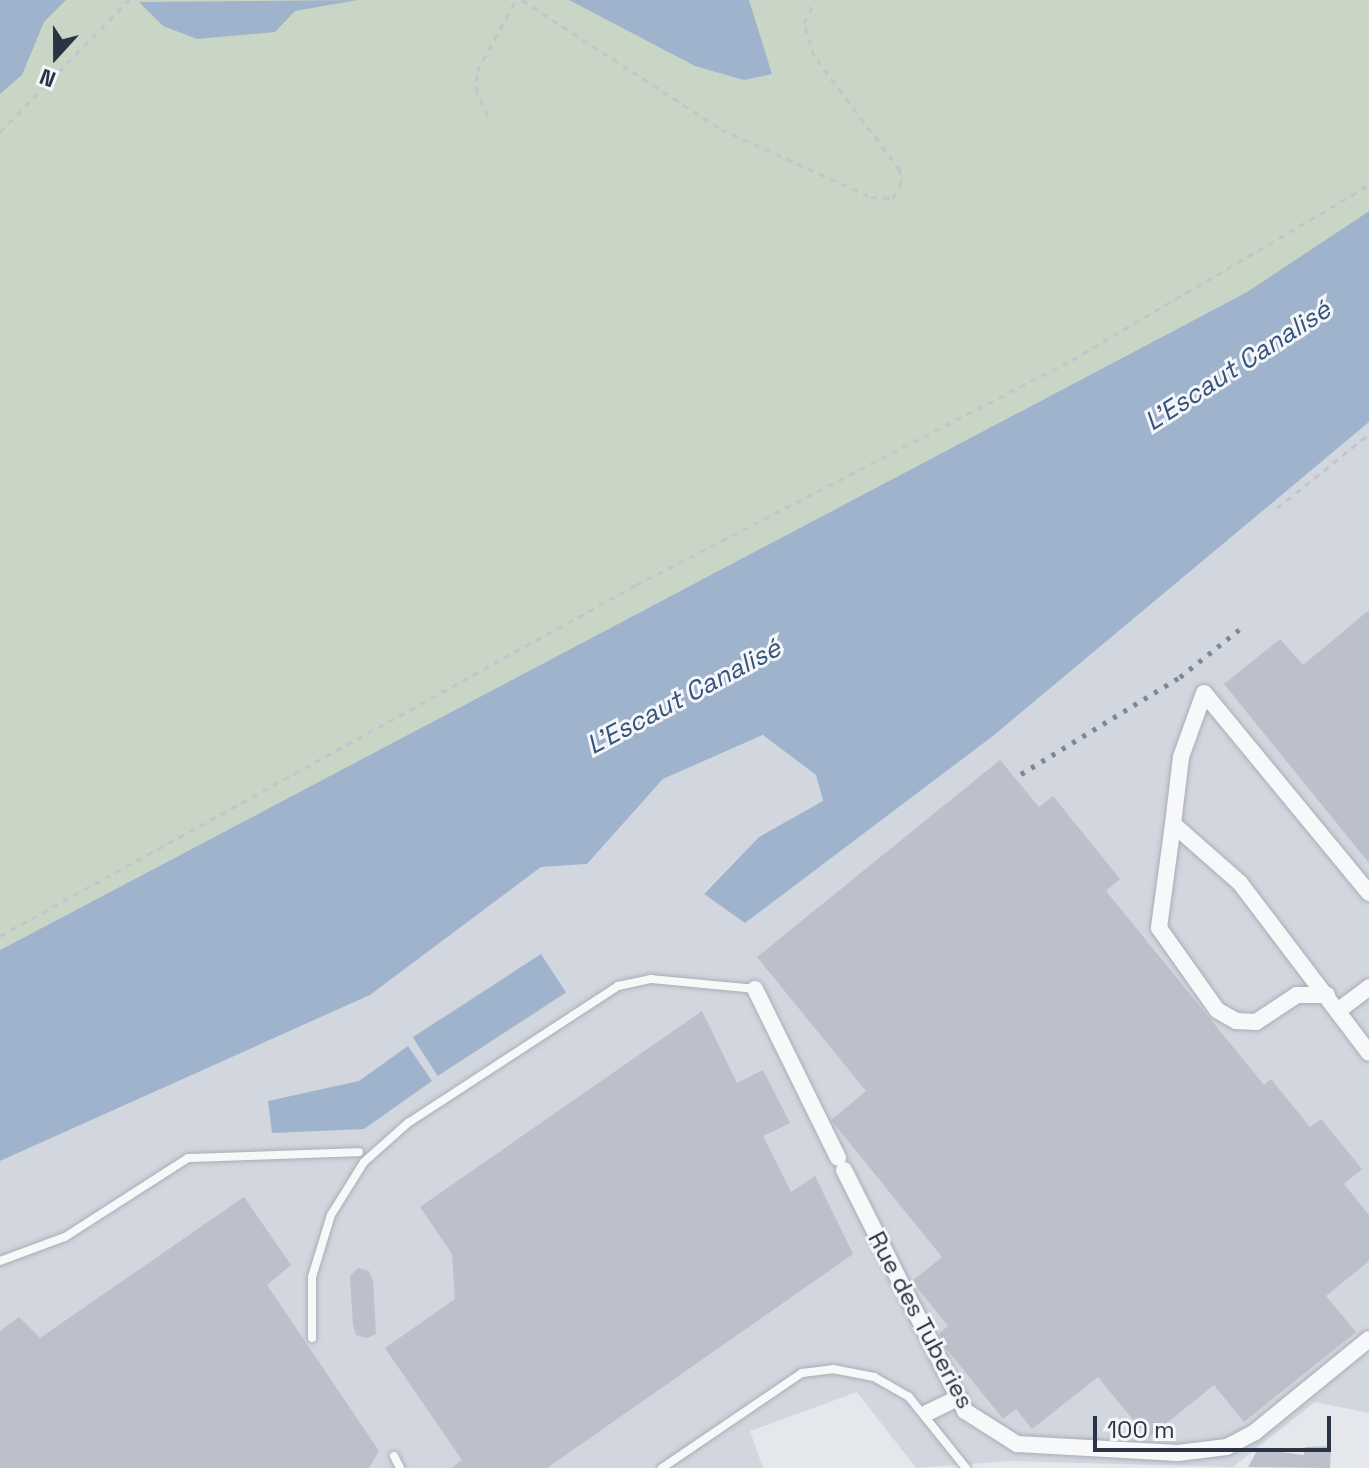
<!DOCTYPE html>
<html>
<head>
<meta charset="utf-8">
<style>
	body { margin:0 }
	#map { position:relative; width:1369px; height:1468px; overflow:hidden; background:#e4e7ec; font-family:"Space Grotesk",sans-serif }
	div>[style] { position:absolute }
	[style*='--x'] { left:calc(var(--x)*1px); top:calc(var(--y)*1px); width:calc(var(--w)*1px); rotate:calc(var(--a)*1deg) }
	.built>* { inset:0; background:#d2d6de }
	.green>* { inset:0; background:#c9d6c5 }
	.water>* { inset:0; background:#9fb4cc; transform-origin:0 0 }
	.building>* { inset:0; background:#bbc0ca }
	.path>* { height:3px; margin-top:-1.5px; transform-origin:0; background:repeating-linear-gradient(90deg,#c2c5cb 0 6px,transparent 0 12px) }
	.roads { filter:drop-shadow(0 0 2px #a9aeb7) drop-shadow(0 0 2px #a9aeb7) }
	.service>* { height:8px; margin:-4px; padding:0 4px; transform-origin:4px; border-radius:4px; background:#f7f8fa }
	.minor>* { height:16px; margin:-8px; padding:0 8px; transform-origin:8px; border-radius:8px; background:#f7f8fa }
	.rail>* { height:5px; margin-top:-2.5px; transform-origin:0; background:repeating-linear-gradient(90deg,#7d8696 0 4px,transparent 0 12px) }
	span { translate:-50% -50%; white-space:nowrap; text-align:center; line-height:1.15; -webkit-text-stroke:6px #f4f6f9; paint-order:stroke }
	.street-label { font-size:24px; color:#2b3445 }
	.water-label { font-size:26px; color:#34527a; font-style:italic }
	.north { position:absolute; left:16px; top:16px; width:80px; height:80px; -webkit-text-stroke:6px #f4f6f9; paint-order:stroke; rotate:201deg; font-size:22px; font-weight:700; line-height:32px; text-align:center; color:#2b3445 }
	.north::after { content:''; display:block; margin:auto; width:28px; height:36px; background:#2b3445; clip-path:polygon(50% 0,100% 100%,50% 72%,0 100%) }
	.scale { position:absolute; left:1093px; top:1416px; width:238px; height:36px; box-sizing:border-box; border:4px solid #2b3445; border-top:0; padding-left:10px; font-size:24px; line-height:28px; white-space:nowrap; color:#2b3445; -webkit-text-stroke:6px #f4f6f9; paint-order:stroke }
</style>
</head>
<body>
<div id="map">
	<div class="built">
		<i style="clip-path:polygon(1369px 422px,1369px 1413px,1315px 1402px,1233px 1467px,1010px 1461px,916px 1468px,857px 1392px,750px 1431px,763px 1468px,0 1468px,0 1161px,370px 995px,541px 867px,587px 864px,663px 779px,764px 735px,816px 775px,823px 802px,759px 837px,704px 893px,745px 923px,993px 736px)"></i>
	</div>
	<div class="green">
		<i style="clip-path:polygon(0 0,1369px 0,1369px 211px,1247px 292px,0 950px)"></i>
	</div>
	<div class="water">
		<i style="clip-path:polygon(0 0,66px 0,44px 22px,22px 75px,0 94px)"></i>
		<i style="clip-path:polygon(358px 0,295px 11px,275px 32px,197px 39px,163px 26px,139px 2px)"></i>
		<i style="clip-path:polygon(569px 0,749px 0,772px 74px,744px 80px,695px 66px)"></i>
		<i style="clip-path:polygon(1369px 211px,1369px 422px,993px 736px,745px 923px,704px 894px,759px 837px,823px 801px,816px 775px,763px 735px,663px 779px,587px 864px,541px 867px,370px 995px,0 1161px,0 950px,1247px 292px)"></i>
		<i style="left:541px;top:954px;width:46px;height:153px;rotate:57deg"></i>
		<i style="clip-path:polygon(408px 1046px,432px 1081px,364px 1129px,272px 1133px,268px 1101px,359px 1081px)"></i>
	</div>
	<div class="building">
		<i style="clip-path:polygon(1369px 610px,1369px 863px,1224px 684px,1280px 639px,1303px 665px)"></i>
		<i style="clip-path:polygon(1000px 760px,1039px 807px,1053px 796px,1120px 879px,1106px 891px,1264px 1085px,1271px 1079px,1310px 1127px,1321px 1119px,1362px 1169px,1344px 1184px,1369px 1215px,1369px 1261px,1326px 1296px,1356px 1332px,1244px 1422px,1214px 1385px,1148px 1438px,1098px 1377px,1032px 1429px,1016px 1409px,1003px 1419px,945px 1347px,939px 1334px,948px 1326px,912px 1281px,942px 1257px,831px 1120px,866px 1091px,757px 957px)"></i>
		<i style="clip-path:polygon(702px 1011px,737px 1083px,763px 1070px,790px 1123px,763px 1136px,791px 1192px,815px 1176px,853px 1254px,547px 1468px,451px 1468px,462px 1460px,385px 1348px,455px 1299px,452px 1254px,420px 1207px)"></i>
		<i style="clip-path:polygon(244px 1197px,291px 1265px,267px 1285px,379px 1451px,369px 1468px,0 1468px,0 1331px,19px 1317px,40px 1338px)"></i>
		<i style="clip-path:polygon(358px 1268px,369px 1271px,373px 1281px,376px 1334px,367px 1338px,356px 1335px,353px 1325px,350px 1276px)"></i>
		<i style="clip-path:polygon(1331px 1446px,1330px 1468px,1248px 1467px,1258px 1449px,1304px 1455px,1305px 1447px)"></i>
	</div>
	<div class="path">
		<i style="--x:522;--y:0;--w:237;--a:33"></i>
		<i style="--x:721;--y:129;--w:165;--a:24.4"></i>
		<i style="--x:871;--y:197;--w:22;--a:3"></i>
		<i style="--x:893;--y:198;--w:14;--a:-56"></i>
		<i style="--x:901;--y:186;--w:16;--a:-94"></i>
		<i style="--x:900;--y:170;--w:143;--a:-127"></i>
		<i style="--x:814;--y:56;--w:34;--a:-107"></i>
		<i style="--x:804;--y:23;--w:25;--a:-64"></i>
		<i style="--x:488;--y:116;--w:26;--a:-115"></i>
		<i style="--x:477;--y:92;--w:21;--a:-90"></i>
		<i style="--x:477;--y:71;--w:81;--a:-61.2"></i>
		<i style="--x:0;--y:132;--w:185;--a:-45.7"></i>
		<i style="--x:1277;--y:508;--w:118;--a:-38.8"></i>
		<i style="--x:0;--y:936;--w:726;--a:-28.89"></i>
		<i style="--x:636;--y:585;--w:491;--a:-27.3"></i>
		<i style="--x:1072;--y:360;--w:345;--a:-30.5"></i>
	</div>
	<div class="roads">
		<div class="service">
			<i style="--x:0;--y:1261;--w:69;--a:-20.3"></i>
			<i style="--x:65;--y:1237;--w:146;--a:-32.7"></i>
			<i style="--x:188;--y:1158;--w:171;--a:-2"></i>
			<i style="--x:312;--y:1338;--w:61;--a:-90"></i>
			<i style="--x:312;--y:1277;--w:65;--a:-73"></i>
			<i style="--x:331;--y:1215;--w:62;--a:-58.1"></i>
			<i style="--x:364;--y:1162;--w:59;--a:-41.6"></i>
			<i style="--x:408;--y:1123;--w:251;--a:-33.1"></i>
			<i style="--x:618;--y:986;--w:34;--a:-12"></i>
			<i style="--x:651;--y:979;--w:104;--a:5.5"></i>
			<i style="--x:394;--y:1456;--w:13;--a:63"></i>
			<i style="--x:662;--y:1468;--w:169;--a:-34.2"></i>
			<i style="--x:802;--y:1373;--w:31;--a:-7"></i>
			<i style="--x:833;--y:1369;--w:42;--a:11"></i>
			<i style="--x:874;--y:1377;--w:40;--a:29.7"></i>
			<i style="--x:909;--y:1397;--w:91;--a:51.2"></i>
		</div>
		<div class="minor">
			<i style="--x:1173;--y:824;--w:105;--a:97.7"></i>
			<i style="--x:1159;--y:928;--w:100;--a:54.7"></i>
			<i style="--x:1217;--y:1010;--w:22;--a:30"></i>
			<i style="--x:1236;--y:1021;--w:20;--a:3"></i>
			<i style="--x:1256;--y:1022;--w:49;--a:-33.4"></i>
			<i style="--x:1297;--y:995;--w:30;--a:0"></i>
			<i style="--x:1369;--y:893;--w:259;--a:-129.5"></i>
			<i style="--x:1204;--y:693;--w:68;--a:109.8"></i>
			<i style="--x:1181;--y:757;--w:67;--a:96.8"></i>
			<i style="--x:1173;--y:824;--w:89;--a:41.4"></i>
			<i style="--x:1240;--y:883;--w:213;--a:52.8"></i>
			<i style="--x:755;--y:989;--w:188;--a:63.8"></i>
			<i style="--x:1339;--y:1010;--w:38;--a:-37"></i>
			<i style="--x:844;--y:1170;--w:270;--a:63.3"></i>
			<i style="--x:965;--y:1411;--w:62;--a:32.4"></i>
			<i style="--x:1017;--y:1444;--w:161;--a:3.2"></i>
			<i style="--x:1178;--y:1453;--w:49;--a:-7"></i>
			<i style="--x:1227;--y:1447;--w:32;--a:-28"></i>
			<i style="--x:1255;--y:1432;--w:147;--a:-39.2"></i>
			<i style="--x:927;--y:1413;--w:34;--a:-26"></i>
		</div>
	</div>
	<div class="rail">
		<i style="--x:1021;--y:774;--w:186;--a:-31.4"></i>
		<i style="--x:1180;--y:677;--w:83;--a:-38.7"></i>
	</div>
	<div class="street-label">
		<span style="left:921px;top:1320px;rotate:62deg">Rue des Tuberies</span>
	</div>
	<div class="water-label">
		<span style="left:1238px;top:366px;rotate:-33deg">L'Escaut Canalisé</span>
		<span style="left:684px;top:697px;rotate:-28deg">L'Escaut Canalisé</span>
	</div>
	<div class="north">N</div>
	<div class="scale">100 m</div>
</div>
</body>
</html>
